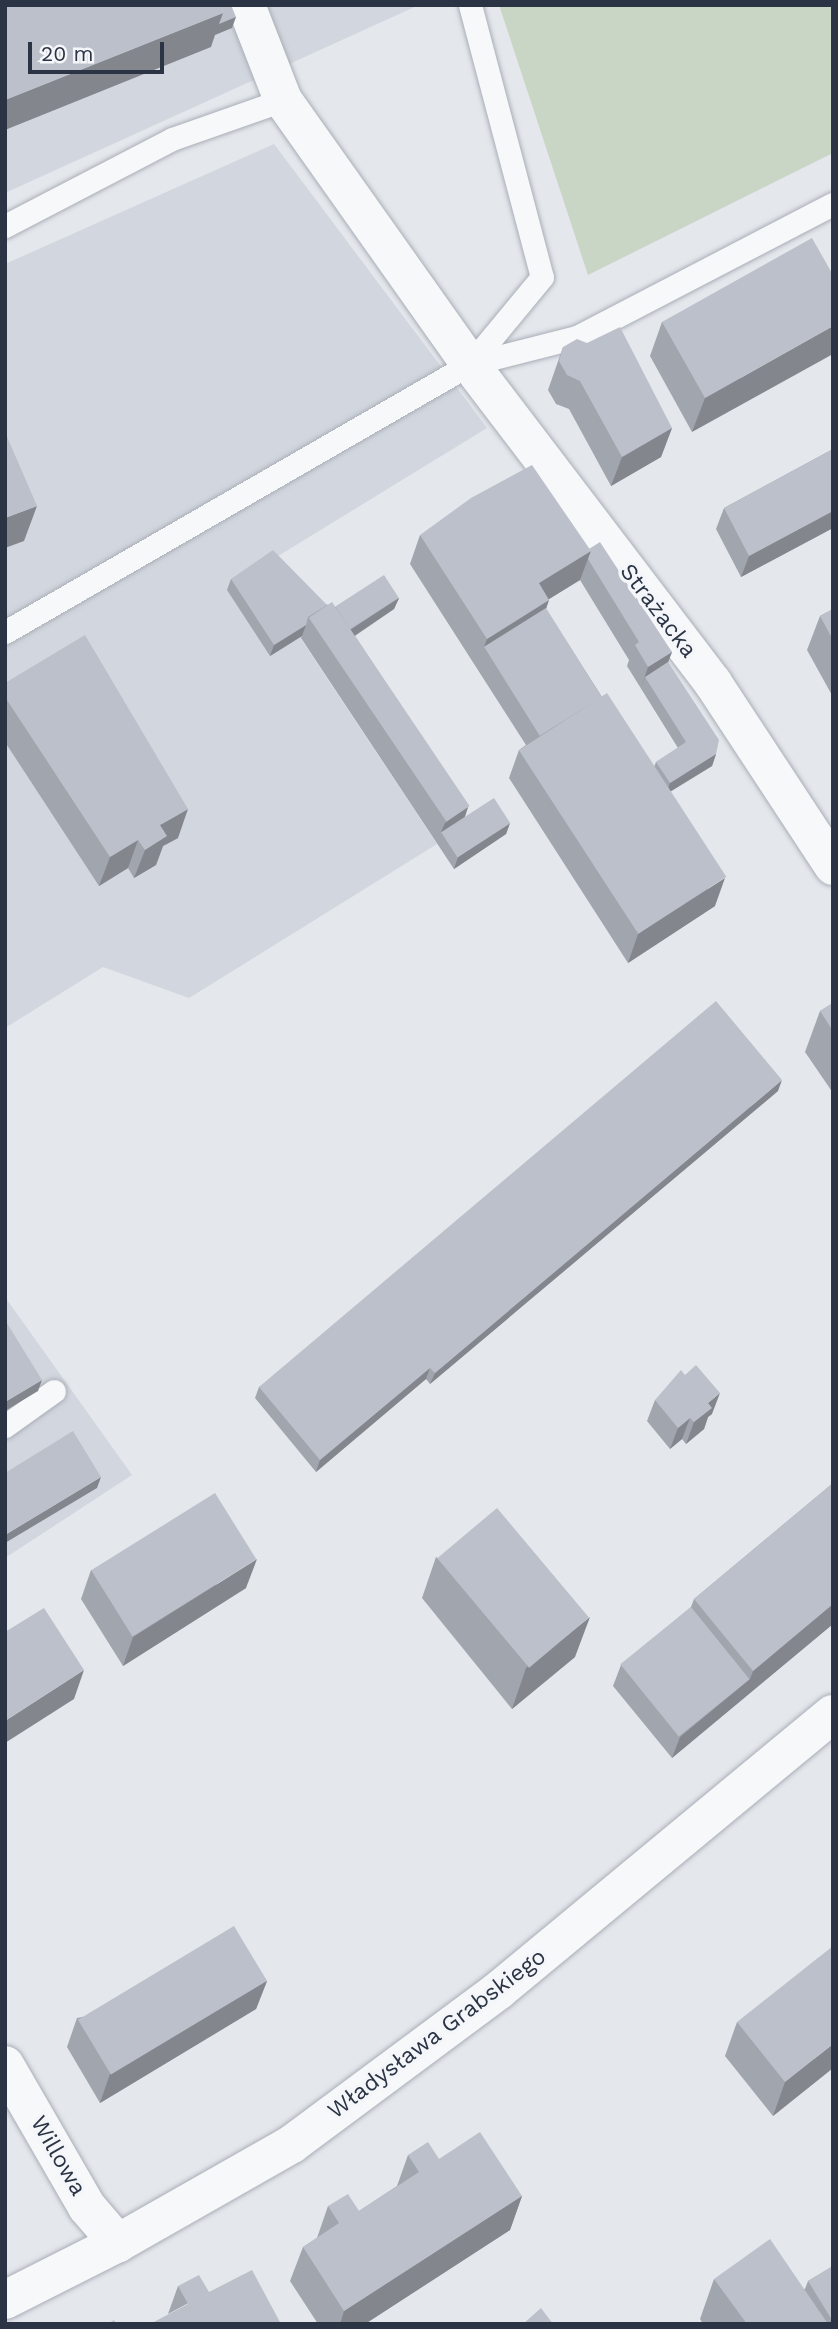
<!DOCTYPE html>
<html>
<head>
<meta charset="utf-8">
<style>
	body { margin:0 }
	#map { position:relative; width:838px; height:2329px; overflow:hidden; background:#e4e7ec; font-family:"Work Sans",sans-serif }
	div>[style] { position:absolute }
	[style*='--x'] { left:calc(var(--x)*1px); top:calc(var(--y)*1px); width:calc(var(--w)*1px); rotate:calc(var(--a)*1deg) }
	.built>* { inset:0; background:#d2d6de }
	.green>* { inset:0; background:#c9d6c5 }
	.roads { filter:drop-shadow(0 0 2px #a9aeb7) drop-shadow(0 0 2px #a9aeb7) }
	.lane>* { height:23px; margin:-11.5px; padding:0 11.5px; transform-origin:11.5px; border-radius:11.5px; background:#f7f8fa }
	.street>* { height:38px; margin:-19px; padding:0 19px; transform-origin:19px; border-radius:19px; background:#f7f8fa }
	.wall>* { inset:0; background:#a1a5ae }
	.shaded-wall>* { inset:0; background:#83868d }
	.building>* { inset:0; background:#bbc0ca; transform-origin:0 0 }
	span { translate:-50% -50%; white-space:nowrap; text-align:center; line-height:1.15; -webkit-text-stroke:7px #f4f6f9; paint-order:stroke }
	.street-label { font-size:23px; color:#2b3445 }
	.frame { position:absolute; inset:0; border:7px solid #2b3445; pointer-events:none }
	.scale { position:absolute; left:28px; top:42px; width:136px; height:32px; box-sizing:border-box; border:4px solid #2b3445; border-top:0; padding-left:9px; font-size:21px; line-height:24px; white-space:nowrap; color:#2b3445; -webkit-text-stroke:5px #f4f6f9; paint-order:stroke }
</style>
</head>
<body>
<div id="map">
	<div class="built">
		<i style="clip-path:polygon(5px 5px,419px 5px,5px 193px)"></i>
		<i style="clip-path:polygon(274px 144px,487px 428px,270px 561px,327px 620px,301px 639px,437px 844px,189px 998px,103px 967px,5px 1028px,5px 264px)"></i>
		<i style="clip-path:polygon(5px 1297px,132px 1475px,5px 1558px)"></i>
	</div>
	<div class="green">
		<i style="clip-path:polygon(499px 5px,833px 5px,833px 153px,588px 275px)"></i>
	</div>
	<div class="roads">
		<div class="lane">
			<i style="--x:470;--y:5;--w:281;--a:75.2"></i>
			<i style="--x:542;--y:277;--w:113;--a:129.6"></i>
			<i style="--x:5;--y:226;--w:188;--a:-27.5"></i>
			<i style="--x:172;--y:139;--w:118;--a:-19.4"></i>
			<i style="--x:5;--y:632;--w:537;--a:-29.96"></i>
			<i style="--x:470;--y:364;--w:110;--a:-14.2"></i>
			<i style="--x:577;--y:337;--w:288;--a:-27.5"></i>
			<i style="--x:5;--y:1426;--w:60;--a:-35.5"></i>
		</div>
		<div class="street">
			<i style="--x:246;--y:5;--w:102;--a:68.7"></i>
			<i style="--x:283;--y:100;--w:324;--a:54.7"></i>
			<i style="--x:470;--y:364;--w:401;--a:52.7"></i>
			<i style="--x:713;--y:683;--w:219;--a:56.7"></i>
			<i style="--x:5;--y:2065;--w:164;--a:60"></i>
			<i style="--x:87;--y:2207;--w:48;--a:49.3"></i>
			<i style="--x:5;--y:2300;--w:127;--a:-26.8"></i>
			<i style="--x:118;--y:2243;--w:200;--a:-29.6"></i>
			<i style="--x:292;--y:2144;--w:258;--a:-36.6"></i>
			<i style="--x:499;--y:1990;--w:433;--a:-39.6"></i>
		</div>
	</div>
	<div class="wall">
		<i style="clip-path:polygon(833px 275px,692px 432px,650px 356px,662px 322px)"></i>
		<i style="clip-path:polygon(563px 347px,672px 428px,661px 457px,611px 486px,569px 409px,556px 404px,548px 390px)"></i>
		<i style="clip-path:polygon(833px 449px,833px 528px,741px 577px,716px 529px,724px 508px)"></i>
		<i style="clip-path:polygon(evenodd,420px 535px,589px 549px,672px 652px,668px 662px,716px 754px,712px 766px,670px 792px,715px 906px,628px 963px,509px 778px,519px 750px,526px 745px,410px 564px,420px 535px,580px 580px,629px 660px,627px 666px,678px 748px,656px 762px,654px 767px,602px 697px,546px 609px,549px 599px,580px 580px)"></i>
		<i style="clip-path:polygon(231px 579px,336px 607px,399px 598px,394px 609px,355px 636px,468px 807px,465px 817px,510px 823px,506px 834px,454px 869px,301px 638px,302px 636px,270px 656px,227px 590px)"></i>
		<i style="clip-path:polygon(833px 609px,833px 697px,807px 650px,820px 616px)"></i>
		<i style="clip-path:polygon(5px 683px,178px 838px,163px 846px,156px 865px,134px 878px,128px 868px,99px 886px,5px 742px)"></i>
		<i style="clip-path:polygon(833px 1003px,833px 1093px,805px 1052px,820px 1011px)"></i>
		<i style="clip-path:polygon(778px 1091px,430px 1384px,426px 1379px,316px 1472px,255px 1398px,259px 1387px)"></i>
		<i style="clip-path:polygon(655px 1400px,712px 1414px,708px 1417px,704px 1429px,686px 1444px,682px 1439px,670px 1449px,647px 1421px)"></i>
		<i style="clip-path:polygon(833px 1483px,833px 1624px,672px 1758px,613px 1686px,621px 1665px,691px 1607px,694px 1599px)"></i>
		<i style="clip-path:polygon(436px 1557px,575px 1657px,512px 1709px,422px 1598px)"></i>
		<i style="clip-path:polygon(91px 1570px,246px 1588px,123px 1666px,81px 1599px)"></i>
		<i style="clip-path:polygon(267px 1981px,256px 2009px,100px 2103px,67px 2047px,77px 2018px)"></i>
		<i style="clip-path:polygon(737px 2022px,833px 2068px,773px 2116px,725px 2056px)"></i>
		<i style="clip-path:polygon(408px 2155px,439px 2159px,522px 2196px,510px 2230px,365px 2324px,318px 2324px,290px 2281px,303px 2247px,317px 2238px,328px 2206px,359px 2211px,397px 2186px)"></i>
		<i style="clip-path:polygon(833px 2266px,833px 2324px,703px 2324px,700px 2319px,714px 2279px,805px 2289px,808px 2281px)"></i>
		<i style="clip-path:polygon(178px 2286px,209px 2292px,168px 2314px)"></i>
	</div>
	<div class="shaded-wall">
		<i style="clip-path:polygon(223px 13px,236px 17px,232px 28px,215px 35px,211px 47px,5px 130px,5px 100px)"></i>
		<i style="clip-path:polygon(833px 326px,833px 354px,692px 432px,705px 398px)"></i>
		<i style="clip-path:polygon(672px 428px,661px 457px,611px 486px,622px 457px)"></i>
		<i style="clip-path:polygon(37px 506px,24px 541px,5px 548px,5px 518px)"></i>
		<i style="clip-path:polygon(833px 511px,833px 528px,741px 577px,749px 556px)"></i>
		<i style="clip-path:polygon(591px 551px,580px 580px,528px 612px,539px 583px)"></i>
		<i style="clip-path:polygon(399px 598px,394px 609px,339px 646px,344px 634px)"></i>
		<i style="clip-path:polygon(549px 600px,539px 629px,484px 647px,487px 639px)"></i>
		<i style="clip-path:polygon(306px 625px,302px 636px,270px 656px,274px 645px)"></i>
		<i style="clip-path:polygon(672px 652px,664px 673px,645px 677px,641px 688px,648px 667px)"></i>
		<i style="clip-path:polygon(716px 754px,712px 766px,666px 794px,670px 783px)"></i>
		<i style="clip-path:polygon(468px 807px,461px 828px,441px 832px,445px 823px)"></i>
		<i style="clip-path:polygon(188px 809px,178px 838px,163px 846px,156px 865px,134px 878px,145px 850px,160px 825px)"></i>
		<i style="clip-path:polygon(510px 823px,506px 834px,454px 869px,458px 857px)"></i>
		<i style="clip-path:polygon(138px 840px,128px 868px,99px 886px,110px 857px)"></i>
		<i style="clip-path:polygon(725px 878px,715px 906px,628px 963px,638px 934px)"></i>
		<i style="clip-path:polygon(782px 1080px,778px 1091px,430px 1384px,435px 1373px)"></i>
		<i style="clip-path:polygon(430px 1368px,426px 1379px,316px 1472px,320px 1460px)"></i>
		<i style="clip-path:polygon(42px 1380px,38px 1391px,5px 1411px,5px 1402px)"></i>
		<i style="clip-path:polygon(720px 1393px,712px 1414px,708px 1417px,704px 1429px,686px 1444px,694px 1422px,708px 1403px)"></i>
		<i style="clip-path:polygon(690px 1418px,682px 1439px,670px 1449px,678px 1428px)"></i>
		<i style="clip-path:polygon(101px 1477px,97px 1488px,5px 1543px,5px 1535px)"></i>
		<i style="clip-path:polygon(257px 1559px,246px 1588px,123px 1666px,133px 1637px)"></i>
		<i style="clip-path:polygon(833px 1604px,833px 1624px,672px 1758px,680px 1737px,750px 1679px,753px 1671px)"></i>
		<i style="clip-path:polygon(590px 1617px,575px 1657px,512px 1709px,526px 1668px)"></i>
		<i style="clip-path:polygon(84px 1670px,74px 1699px,5px 1743px,5px 1721px)"></i>
		<i style="clip-path:polygon(267px 1981px,256px 2009px,100px 2103px,110px 2074px)"></i>
		<i style="clip-path:polygon(833px 2044px,833px 2068px,773px 2116px,785px 2082px)"></i>
		<i style="clip-path:polygon(522px 2196px,510px 2230px,365px 2324px,340px 2324px,344px 2311px)"></i>
	</div>
	<div class="building">
		<i style="clip-path:polygon(5px 5px,220px 5px,223px 13px,5px 100px)"></i>
		<i style="clip-path:polygon(220px 5px,231px 5px,236px 17px,219px 24px,223px 13px)"></i>
		<i style="clip-path:polygon(812px 238px,833px 275px,833px 326px,705px 398px,662px 322px)"></i>
		<i style="clip-path:polygon(620px 327px,672px 428px,622px 457px,580px 381px,567px 375px,559px 361px,563px 347px,577px 339px,587px 343px)"></i>
		<i style="clip-path:polygon(5px 432px,37px 506px,5px 518px)"></i>
		<i style="clip-path:polygon(833px 449px,833px 511px,749px 556px,724px 508px)"></i>
		<i style="clip-path:polygon(532px 465px,591px 551px,539px 583px,549px 600px,487px 639px,420px 535px,471px 498px)"></i>
		<i style="clip-path:polygon(600px 542px,672px 652px,648px 667px,635px 645px,639px 642px,588px 559px,591px 551px,589px 549px)"></i>
		<i style="clip-path:polygon(273px 550px,327px 605px,308px 617px,306px 625px,274px 645px,231px 579px)"></i>
		<i style="left:384px;top:575px;width:27px;height:58px;rotate:57deg"></i>
		<i style="left:332px;top:602px;width:246px;height:28px;rotate:56deg"></i>
		<i style="left:546px;top:608px;width:105px;height:73px;rotate:58deg"></i>
		<i style="clip-path:polygon(833px 609px,833px 640px,820px 616px)"></i>
		<i style="clip-path:polygon(85px 635px,188px 809px,160px 825px,167px 836px,145px 850px,138px 840px,110px 857px,5px 697px,5px 683px)"></i>
		<i style="clip-path:polygon(668px 662px,719px 740px,716px 754px,670px 783px,656px 762px,686px 742px,645px 677px)"></i>
		<i style="left:607px;top:693px;width:219px;height:105px;rotate:57deg"></i>
		<i style="left:494px;top:798px;width:30px;height:63px;rotate:57deg"></i>
		<i style="clip-path:polygon(716px 1001px,782px 1080px,435px 1373px,430px 1368px,320px 1460px,259px 1387px)"></i>
		<i style="clip-path:polygon(833px 1003px,833px 1031px,820px 1011px)"></i>
		<i style="clip-path:polygon(5px 1320px,42px 1380px,5px 1402px)"></i>
		<i style="clip-path:polygon(696px 1365px,720px 1393px,708px 1403px,712px 1408px,694px 1422px,690px 1418px,678px 1428px,655px 1400px,681px 1370px,685px 1375px)"></i>
		<i style="clip-path:polygon(73px 1431px,101px 1477px,5px 1535px,5px 1473px)"></i>
		<i style="clip-path:polygon(833px 1483px,833px 1604px,753px 1671px,694px 1599px)"></i>
		<i style="left:215px;top:1493px;width:78px;height:146px;rotate:58deg"></i>
		<i style="left:497px;top:1508px;width:143px;height:78px;rotate:50deg"></i>
		<i style="left:691px;top:1607px;width:93px;height:91px;rotate:51deg"></i>
		<i style="clip-path:polygon(44px 1608px,84px 1670px,5px 1721px,5px 1632px)"></i>
		<i style="left:234px;top:1926px;width:64px;height:182px;rotate:59deg"></i>
		<i style="clip-path:polygon(833px 1946px,833px 2044px,785px 2082px,737px 2022px)"></i>
		<i style="clip-path:polygon(480px 2132px,522px 2196px,344px 2311px,303px 2247px,339px 2223px,328px 2206px,348px 2194px,359px 2211px,419px 2172px,408px 2155px,428px 2142px,439px 2159px)"></i>
		<i style="clip-path:polygon(770px 2239px,828px 2324px,747px 2324px,714px 2279px)"></i>
		<i style="clip-path:polygon(833px 2266px,833px 2319px,832px 2320px,808px 2281px)"></i>
		<i style="clip-path:polygon(252px 2270px,281px 2324px,150px 2324px,188px 2304px,178px 2286px,199px 2275px,209px 2292px)"></i>
		<i style="clip-path:polygon(541px 2308px,553px 2324px,523px 2324px)"></i>
		<i style="clip-path:polygon(114px 2320px,116px 2324px,108px 2324px)"></i>
	</div>
	<div class="street-label">
		<span style="left:658px;top:611px;rotate:53deg">Strażacka</span>
		<span style="left:437px;top:2034px;rotate:-37deg">Władysława Grabskiego</span>
		<span style="left:58px;top:2156px;rotate:60deg">Willowa</span>
	</div>
	<div class="frame"></div>
	<div class="scale">20 m</div>
</div>
</body>
</html>
